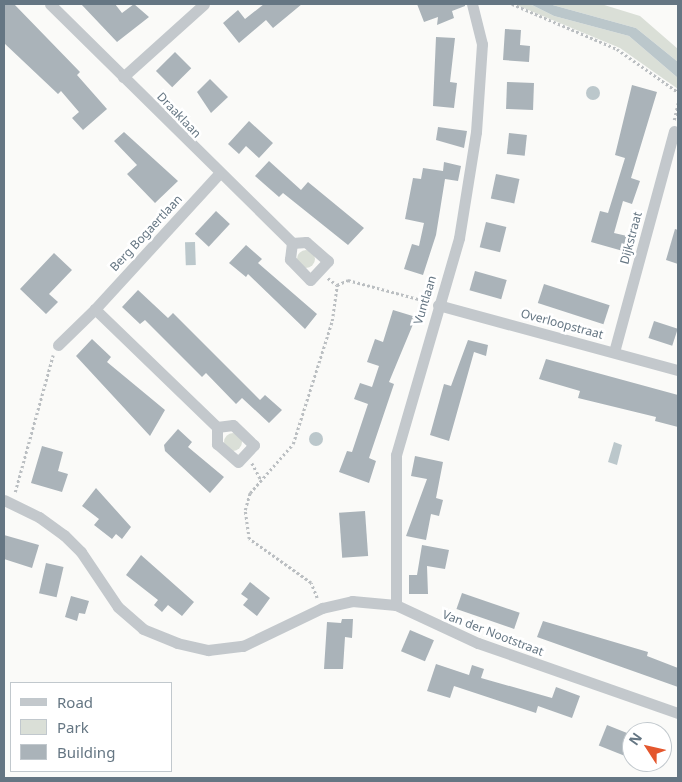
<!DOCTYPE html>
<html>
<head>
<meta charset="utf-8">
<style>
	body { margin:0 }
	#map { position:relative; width:682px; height:782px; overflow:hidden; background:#fafaf8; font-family:"Noto Sans",sans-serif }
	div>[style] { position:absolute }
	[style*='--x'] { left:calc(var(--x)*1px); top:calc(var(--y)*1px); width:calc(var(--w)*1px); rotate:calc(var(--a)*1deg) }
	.green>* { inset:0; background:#dadfd7 }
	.round { border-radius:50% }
	.water>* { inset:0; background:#bbc7cb; transform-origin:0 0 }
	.building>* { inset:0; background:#aab3b9; transform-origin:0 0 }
	.path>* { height:2.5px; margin-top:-1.25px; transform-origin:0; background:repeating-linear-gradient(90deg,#bbbfc2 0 2.5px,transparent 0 5px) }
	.street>* { height:11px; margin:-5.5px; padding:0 5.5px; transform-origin:5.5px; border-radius:5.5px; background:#c3c8cc }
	span { translate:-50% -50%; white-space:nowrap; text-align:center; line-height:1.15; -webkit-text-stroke:5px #fff; paint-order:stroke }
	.street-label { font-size:12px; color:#657683 }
	.frame { position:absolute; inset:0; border:5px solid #657683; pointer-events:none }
	.legend { position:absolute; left:10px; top:682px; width:162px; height:90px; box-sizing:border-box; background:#fff; border:1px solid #c1c8cd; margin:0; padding:6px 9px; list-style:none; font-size:15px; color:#657683 }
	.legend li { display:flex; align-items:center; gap:10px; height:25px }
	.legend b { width:25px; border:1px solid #c1c8cd }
	.north { position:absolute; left:622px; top:722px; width:50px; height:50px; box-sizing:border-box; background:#fff; border:1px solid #c1c8cd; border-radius:50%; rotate:305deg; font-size:14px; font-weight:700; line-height:20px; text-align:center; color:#657683 }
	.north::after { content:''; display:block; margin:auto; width:18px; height:22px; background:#e4572e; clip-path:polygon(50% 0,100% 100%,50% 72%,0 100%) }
</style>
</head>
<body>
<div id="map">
	<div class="green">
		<i style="clip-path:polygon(514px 4px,530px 4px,554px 16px,629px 36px,678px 78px,678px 89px,620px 48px)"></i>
		<i style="clip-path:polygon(549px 4px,601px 4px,640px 16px,678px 49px,678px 62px,636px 28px)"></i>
		<i class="round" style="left:297px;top:250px;width:18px;height:18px"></i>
		<i class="round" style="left:224px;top:433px;width:18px;height:18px"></i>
	</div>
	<div class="water">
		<i style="clip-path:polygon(530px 4px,549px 4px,636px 28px,678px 62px,678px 78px,629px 36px,554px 16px)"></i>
		<i class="round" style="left:586px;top:86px;width:14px;height:14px"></i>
		<i style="left:195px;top:242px;width:23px;height:10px;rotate:88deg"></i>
		<i class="round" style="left:309px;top:432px;width:14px;height:14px"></i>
		<i style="clip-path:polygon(614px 442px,622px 445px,617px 465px,608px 462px)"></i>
	</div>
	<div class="building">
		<i style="clip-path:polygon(4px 4px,14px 4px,80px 72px,77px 75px,107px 109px,83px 130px,72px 118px,79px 112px,61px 91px,58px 94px,4px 43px)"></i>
		<i style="clip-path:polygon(81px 4px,115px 4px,122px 13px,134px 4px,149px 17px,117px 42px)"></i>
		<i style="clip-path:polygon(264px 4px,302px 4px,273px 28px,266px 20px,239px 43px,223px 23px,238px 10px,245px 19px)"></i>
		<i style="clip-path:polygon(417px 4px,465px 4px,465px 6px,452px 11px,454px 18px,437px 25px,438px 17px,424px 22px)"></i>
		<i style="clip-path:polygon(505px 29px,521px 30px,520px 45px,530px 46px,529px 62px,503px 60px)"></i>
		<i style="clip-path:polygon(436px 37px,455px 38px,450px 82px,457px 83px,454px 108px,433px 106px)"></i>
		<i style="left:175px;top:52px;width:23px;height:27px;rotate:45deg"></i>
		<i style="clip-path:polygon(210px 79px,228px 97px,211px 113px,197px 92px)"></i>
		<i style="left:507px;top:82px;width:27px;height:27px;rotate:2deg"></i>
		<i style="clip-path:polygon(632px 85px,657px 92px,631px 178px,640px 181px,632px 204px,623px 201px,614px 233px,627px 236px,623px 251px,591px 242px,600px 211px,608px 213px,625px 158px,615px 155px)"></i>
		<i style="clip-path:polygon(249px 121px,273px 143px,259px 158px,246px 146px,239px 154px,228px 144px)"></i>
		<i style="clip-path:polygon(438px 127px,467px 131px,464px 148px,436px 140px)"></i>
		<i style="clip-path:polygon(124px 132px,178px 181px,155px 203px,127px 174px,137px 165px,114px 141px)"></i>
		<i style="left:509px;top:133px;width:18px;height:21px;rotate:6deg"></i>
		<i style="clip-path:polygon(269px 161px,301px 190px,308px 182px,364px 228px,348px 245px,283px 193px,279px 197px,255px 176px)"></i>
		<i style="clip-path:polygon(444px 162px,461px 166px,458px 181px,445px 179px,436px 235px,423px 275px,404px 269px,412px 244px,419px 246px,424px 223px,405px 219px,413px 178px,421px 179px,423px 168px,443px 171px)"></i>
		<i style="left:496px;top:174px;width:24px;height:25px;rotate:12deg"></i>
		<i style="left:216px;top:211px;width:19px;height:31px;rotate:43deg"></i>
		<i style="left:486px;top:222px;width:21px;height:26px;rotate:14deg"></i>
		<i style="clip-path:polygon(675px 229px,678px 230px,678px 264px,666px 260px)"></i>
		<i style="clip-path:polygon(246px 245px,262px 259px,258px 263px,317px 314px,305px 329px,248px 274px,246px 277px,229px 263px)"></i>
		<i style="clip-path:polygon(54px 253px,72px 270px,49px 294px,58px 302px,46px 314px,20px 289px)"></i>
		<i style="left:475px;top:271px;width:33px;height:20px;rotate:16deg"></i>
		<i style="left:544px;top:284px;width:69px;height:20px;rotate:18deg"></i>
		<i style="clip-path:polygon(138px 290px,168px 318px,173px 313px,260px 400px,265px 395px,282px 410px,269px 423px,242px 398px,236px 404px,206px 373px,202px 377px,145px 320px,140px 324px,122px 307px)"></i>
		<i style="clip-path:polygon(393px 310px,416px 317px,389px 382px,394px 384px,369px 458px,376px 461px,369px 483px,339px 472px,347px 451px,352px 452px,368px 404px,354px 399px,360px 383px,372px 387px,379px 366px,367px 362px,375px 339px,383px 342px)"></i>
		<i style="left:654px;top:321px;width:25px;height:18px;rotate:18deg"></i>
		<i style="clip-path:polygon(92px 339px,111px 357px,107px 362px,165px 410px,150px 436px,76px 356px)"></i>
		<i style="clip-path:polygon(468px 340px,488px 345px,486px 356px,474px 352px,449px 441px,430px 435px,444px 384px,451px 386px)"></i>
		<i style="clip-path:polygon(546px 359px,678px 395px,678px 427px,655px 421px,656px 417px,578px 398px,580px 391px,539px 379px)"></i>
		<i style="clip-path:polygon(178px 429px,192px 442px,188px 447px,224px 477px,210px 493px,165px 451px,164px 445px)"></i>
		<i style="clip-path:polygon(42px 446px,63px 452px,58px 471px,68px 474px,62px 492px,31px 483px)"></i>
		<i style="clip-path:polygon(415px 456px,443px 462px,436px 498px,443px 500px,439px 516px,431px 514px,426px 540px,406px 536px,427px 479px,411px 476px)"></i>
		<i style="clip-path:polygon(96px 488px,131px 527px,122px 539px,116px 534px,112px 539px,94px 525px,99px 519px,82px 506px)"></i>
		<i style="left:365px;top:511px;width:45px;height:26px;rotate:86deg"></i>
		<i style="clip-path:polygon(4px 535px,39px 545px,32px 568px,4px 559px)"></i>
		<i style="clip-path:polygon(422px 545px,449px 550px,445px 569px,427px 566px,428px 594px,409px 594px,409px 575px,417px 575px)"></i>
		<i style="clip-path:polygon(141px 555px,194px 602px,182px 616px,168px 605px,162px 612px,154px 605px,158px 600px,126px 575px)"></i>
		<i style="left:46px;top:563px;width:18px;height:31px;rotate:13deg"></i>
		<i style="clip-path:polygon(250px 582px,270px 598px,257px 616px,243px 605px,248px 599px,241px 594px)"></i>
		<i style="left:462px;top:593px;width:61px;height:17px;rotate:19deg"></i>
		<i style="clip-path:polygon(71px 596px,89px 601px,85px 614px,79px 613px,77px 621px,65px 617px)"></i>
		<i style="clip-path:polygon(342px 619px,353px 619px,352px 638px,345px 637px,343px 669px,324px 669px,327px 622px,341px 623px)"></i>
		<i style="clip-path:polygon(543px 621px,648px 652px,647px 656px,678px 668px,678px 687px,537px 637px)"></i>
		<i style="left:410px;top:630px;width:26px;height:23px;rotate:23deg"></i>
		<i style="clip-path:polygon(436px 664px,469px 675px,472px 665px,484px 669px,481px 678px,552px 698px,556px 687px,580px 696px,572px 718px,538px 706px,536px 713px,454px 686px,450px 698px,427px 691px)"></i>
		<i style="left:607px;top:725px;width:27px;height:22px;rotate:22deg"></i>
	</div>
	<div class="path">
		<i style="--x:512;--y:4;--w:114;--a:23.2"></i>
		<i style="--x:617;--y:49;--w:75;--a:35.2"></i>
		<i style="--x:674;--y:120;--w:18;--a:-77"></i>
		<i style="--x:328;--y:278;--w:11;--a:38"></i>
		<i style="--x:337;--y:285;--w:12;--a:-24"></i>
		<i style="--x:348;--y:280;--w:81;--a:15.1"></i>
		<i style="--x:252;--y:463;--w:19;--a:62"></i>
		<i style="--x:15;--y:492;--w:142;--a:-74.5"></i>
		<i style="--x:317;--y:598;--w:16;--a:-112"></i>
		<i style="--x:311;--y:583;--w:76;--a:-144.6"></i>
		<i style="--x:249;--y:539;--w:29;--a:-98"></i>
		<i style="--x:245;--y:510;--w:18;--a:-74"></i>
		<i style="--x:250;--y:493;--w:65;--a:-48.7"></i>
		<i style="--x:293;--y:444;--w:129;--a:-72.4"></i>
		<i style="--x:332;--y:321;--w:36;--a:-82"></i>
	</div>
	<div class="street">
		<i style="--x:50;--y:4;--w:340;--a:44.6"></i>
		<i style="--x:292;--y:243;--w:14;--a:-4"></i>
		<i style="--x:306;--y:242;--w:29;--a:41"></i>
		<i style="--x:328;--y:261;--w:26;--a:133"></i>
		<i style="--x:310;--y:280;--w:29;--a:-134"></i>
		<i style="--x:290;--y:259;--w:16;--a:-83"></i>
		<i style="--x:123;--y:77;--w:109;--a:-42"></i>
		<i style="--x:438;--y:305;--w:249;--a:15.2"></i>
		<i style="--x:58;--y:345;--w:52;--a:-44.2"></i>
		<i style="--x:614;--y:352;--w:229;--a:-74.8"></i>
		<i style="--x:217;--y:427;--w:16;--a:-7"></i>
		<i style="--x:233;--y:425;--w:29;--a:44"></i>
		<i style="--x:254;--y:445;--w:23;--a:133"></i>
		<i style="--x:238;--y:462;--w:28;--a:-139"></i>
		<i style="--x:217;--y:444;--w:17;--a:-90"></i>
		<i style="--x:217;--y:427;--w:170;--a:-136"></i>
		<i style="--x:95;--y:309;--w:182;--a:-47.5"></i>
		<i style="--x:4;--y:500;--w:39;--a:26"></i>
		<i style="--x:39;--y:517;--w:31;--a:36"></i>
		<i style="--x:64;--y:535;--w:24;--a:45"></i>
		<i style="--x:81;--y:552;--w:66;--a:56.1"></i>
		<i style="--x:118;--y:607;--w:33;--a:41"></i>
		<i style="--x:143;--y:629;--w:37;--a:22"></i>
		<i style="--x:177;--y:643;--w:32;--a:13"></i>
		<i style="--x:208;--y:650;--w:35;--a:-7"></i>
		<i style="--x:243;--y:646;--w:88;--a:-25.7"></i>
		<i style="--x:322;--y:608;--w:31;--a:-13"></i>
		<i style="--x:352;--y:601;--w:44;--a:5.2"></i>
		<i style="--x:396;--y:605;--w:90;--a:24.9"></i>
		<i style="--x:478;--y:643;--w:212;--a:19.3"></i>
		<i style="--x:396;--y:605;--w:150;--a:-90"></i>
		<i style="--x:396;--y:455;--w:226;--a:-73.8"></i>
		<i style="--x:459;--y:238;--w:107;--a:-80.9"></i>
		<i style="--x:476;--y:132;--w:88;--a:-86.1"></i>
		<i style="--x:482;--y:44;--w:41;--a:-104"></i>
	</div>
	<div class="street-label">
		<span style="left:179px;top:115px;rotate:46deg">Draaklaan</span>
		<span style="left:146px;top:233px;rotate:-47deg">Berg Bogaertlaan</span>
		<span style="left:631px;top:238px;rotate:-75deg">Dijkstraat</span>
		<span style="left:425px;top:300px;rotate:-73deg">Vuntlaan</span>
		<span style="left:562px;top:324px;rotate:15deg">Overloopstraat</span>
		<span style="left:493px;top:633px;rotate:21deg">Van der Nootstraat</span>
	</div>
	<div class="frame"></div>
	<ul class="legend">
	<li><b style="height:6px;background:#c3c8cc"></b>Road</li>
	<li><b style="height:14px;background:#dadfd7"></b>Park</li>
	<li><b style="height:14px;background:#aab3b9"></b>Building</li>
	</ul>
	<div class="north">N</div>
</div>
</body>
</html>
